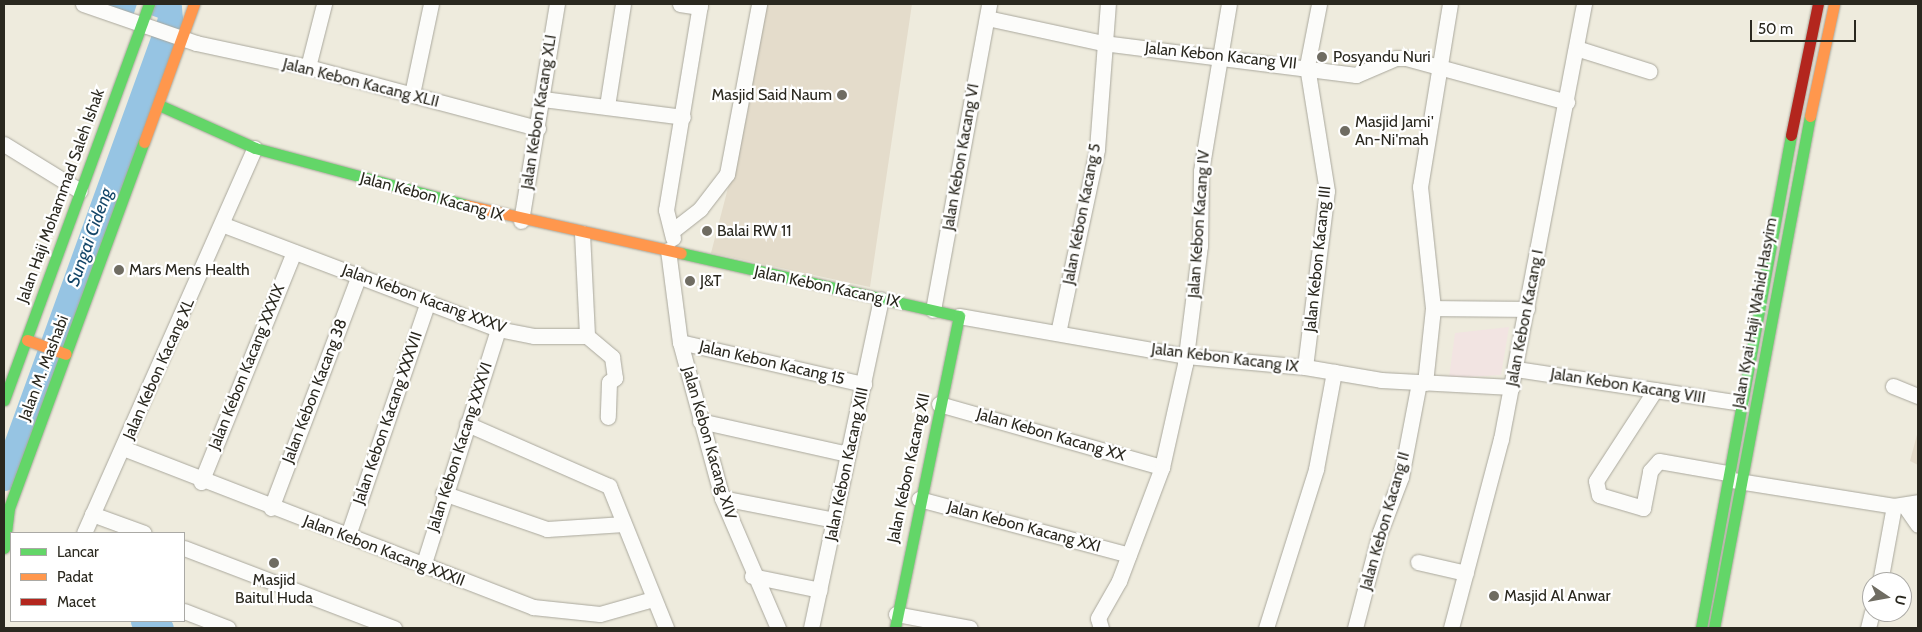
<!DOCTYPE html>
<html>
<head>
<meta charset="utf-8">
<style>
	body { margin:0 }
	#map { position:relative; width:1922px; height:632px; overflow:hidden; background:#eeebdd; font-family:Cabin,sans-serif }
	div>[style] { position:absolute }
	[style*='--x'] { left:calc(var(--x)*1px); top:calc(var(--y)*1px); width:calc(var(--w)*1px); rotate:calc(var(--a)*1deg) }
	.commercial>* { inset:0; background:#f2e4e2 }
	.education>* { inset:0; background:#e4dccb }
	.water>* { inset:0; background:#96c4e3 }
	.river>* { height:25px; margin:-12.5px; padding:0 12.5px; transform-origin:12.5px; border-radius:12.5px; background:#96c4e3 }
	.roads { filter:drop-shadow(0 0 1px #aaa89d) drop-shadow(0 0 1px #aaa89d) }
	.street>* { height:15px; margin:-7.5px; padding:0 7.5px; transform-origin:7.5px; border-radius:7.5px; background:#fcfcfa }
	.fast>* { height:11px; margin:-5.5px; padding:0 5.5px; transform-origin:5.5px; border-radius:5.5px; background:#63d668 }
	.slow>* { height:11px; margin:-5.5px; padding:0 5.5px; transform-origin:5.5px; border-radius:5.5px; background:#ff974d }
	.jam>* { height:11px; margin:-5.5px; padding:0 5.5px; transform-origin:5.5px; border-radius:5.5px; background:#b3261e }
	.dots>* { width:14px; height:14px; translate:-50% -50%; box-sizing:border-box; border:2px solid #fff; border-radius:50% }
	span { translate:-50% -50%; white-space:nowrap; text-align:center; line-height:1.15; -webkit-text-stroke:4.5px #fff; paint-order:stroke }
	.street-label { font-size:16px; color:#2a281f }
	.poi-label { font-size:16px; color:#2a281f }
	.left { translate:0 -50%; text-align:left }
	.right { translate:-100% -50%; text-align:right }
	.water-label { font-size:18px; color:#134668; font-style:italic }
	.frame { position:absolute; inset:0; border:5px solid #2a281f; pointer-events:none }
	.legend { position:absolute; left:10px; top:532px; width:175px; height:90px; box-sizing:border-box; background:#fff; border:1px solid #aaa9a5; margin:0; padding:6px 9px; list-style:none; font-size:15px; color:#2a281f }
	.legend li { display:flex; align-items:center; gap:10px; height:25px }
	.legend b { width:25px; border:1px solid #aaa9a5 }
	.north { position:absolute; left:1862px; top:572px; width:50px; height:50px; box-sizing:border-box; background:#fff; border:1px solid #aaa9a5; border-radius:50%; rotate:102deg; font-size:14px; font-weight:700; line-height:20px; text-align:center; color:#2a281f }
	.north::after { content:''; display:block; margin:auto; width:18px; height:22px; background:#6f6c62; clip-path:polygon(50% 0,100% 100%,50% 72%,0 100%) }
	.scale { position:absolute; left:1750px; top:20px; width:106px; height:22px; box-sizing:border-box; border:2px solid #2a281f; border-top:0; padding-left:6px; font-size:15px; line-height:18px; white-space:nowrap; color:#2a281f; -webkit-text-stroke:4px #fff; paint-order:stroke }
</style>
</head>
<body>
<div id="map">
	<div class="commercial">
		<i style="clip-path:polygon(1509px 327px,1501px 375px,1449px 378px,1455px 333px)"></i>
	</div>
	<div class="education">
		<i style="clip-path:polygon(767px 4px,912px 4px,870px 287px,711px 253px,747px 115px)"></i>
		<i style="clip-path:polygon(1918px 431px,1918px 465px,1910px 461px)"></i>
	</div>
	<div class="water">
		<i style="clip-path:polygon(101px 4px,137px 4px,133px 16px)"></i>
	</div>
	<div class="river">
		<i style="--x:4;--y:478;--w:488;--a:-70.1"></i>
		<i style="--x:170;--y:19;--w:11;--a:-95"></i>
		<i style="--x:169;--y:8;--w:12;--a:-160"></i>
		<i style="--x:143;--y:621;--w:19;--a:21"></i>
	</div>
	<div class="roads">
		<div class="street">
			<i style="--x:83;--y:4;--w:120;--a:19"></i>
			<i style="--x:196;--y:43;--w:115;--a:12.1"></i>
			<i style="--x:308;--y:67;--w:238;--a:14.9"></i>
			<i style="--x:680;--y:4;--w:20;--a:9"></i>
			<i style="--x:987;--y:18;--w:119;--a:12.2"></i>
			<i style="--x:1103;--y:43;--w:255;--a:7.2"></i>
			<i style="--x:1356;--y:75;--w:43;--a:-23"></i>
			<i style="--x:1396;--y:58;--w:10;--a:0"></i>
			<i style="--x:1406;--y:58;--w:167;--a:15.3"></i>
			<i style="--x:1576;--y:48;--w:77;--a:17.5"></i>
			<i style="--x:308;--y:67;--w:65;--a:-75.7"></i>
			<i style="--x:412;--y:94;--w:92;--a:-78.1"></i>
			<i style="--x:543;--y:99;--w:141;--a:7.3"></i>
			<i style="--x:607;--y:106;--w:103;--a:-81.1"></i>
			<i style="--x:4;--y:144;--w:89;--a:31.7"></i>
			<i style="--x:521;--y:221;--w:220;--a:-80.6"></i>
			<i style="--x:224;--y:225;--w:293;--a:20.8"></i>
			<i style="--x:498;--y:329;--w:37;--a:11"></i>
			<i style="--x:534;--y:336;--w:53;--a:0"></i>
			<i style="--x:672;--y:231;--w:36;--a:-38"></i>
			<i style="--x:700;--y:209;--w:44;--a:-52.4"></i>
			<i style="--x:727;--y:174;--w:173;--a:-79.3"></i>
			<i style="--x:582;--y:233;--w:103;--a:87.2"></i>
			<i style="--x:673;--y:238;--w:29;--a:-104"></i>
			<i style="--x:666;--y:210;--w:209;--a:-80.6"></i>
			<i style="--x:668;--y:250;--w:93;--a:82.6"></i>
			<i style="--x:680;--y:342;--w:162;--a:74.9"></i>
			<i style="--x:722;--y:498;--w:142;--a:66.7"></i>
			<i style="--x:1433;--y:308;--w:94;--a:0.6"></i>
			<i style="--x:933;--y:310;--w:311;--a:-79.6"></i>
			<i style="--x:959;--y:316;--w:230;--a:10"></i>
			<i style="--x:1186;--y:356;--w:120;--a:5.3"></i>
			<i style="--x:1305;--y:367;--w:77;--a:9.7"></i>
			<i style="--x:1381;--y:380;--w:131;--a:3.1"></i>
			<i style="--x:1058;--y:333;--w:188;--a:-78"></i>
			<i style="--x:1097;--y:149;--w:145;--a:-85.7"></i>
			<i style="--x:587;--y:336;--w:33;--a:40"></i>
			<i style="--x:612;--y:357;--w:21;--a:82"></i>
			<i style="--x:615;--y:378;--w:7;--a:146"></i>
			<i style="--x:609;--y:382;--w:35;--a:92"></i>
			<i style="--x:680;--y:342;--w:189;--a:12.9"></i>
			<i style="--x:1305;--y:367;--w:177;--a:-82.9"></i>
			<i style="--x:1327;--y:191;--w:127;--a:-99.1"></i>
			<i style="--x:1307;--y:66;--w:63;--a:-79"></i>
			<i style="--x:1516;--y:369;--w:227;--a:8.6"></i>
			<i style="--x:1425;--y:383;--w:75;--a:-83.9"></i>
			<i style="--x:1433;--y:308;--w:122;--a:-96.1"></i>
			<i style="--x:1420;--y:187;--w:185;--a:-80.7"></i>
			<i style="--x:1893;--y:386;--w:27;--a:22"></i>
			<i style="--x:1655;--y:390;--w:108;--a:123"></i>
			<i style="--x:1596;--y:481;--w:14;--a:78"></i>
			<i style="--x:1599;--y:495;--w:46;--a:16.5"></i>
			<i style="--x:1643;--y:508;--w:38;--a:-79"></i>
			<i style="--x:1650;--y:471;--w:13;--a:-48"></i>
			<i style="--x:1659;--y:461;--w:70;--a:9.9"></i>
			<i style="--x:939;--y:404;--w:232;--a:15.8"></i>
			<i style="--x:700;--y:421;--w:152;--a:12.6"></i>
			<i style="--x:467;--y:424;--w:155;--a:23.6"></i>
			<i style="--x:609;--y:486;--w:153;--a:68.1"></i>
			<i style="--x:123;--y:448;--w:440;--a:21.2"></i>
			<i style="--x:533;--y:607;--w:67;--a:6"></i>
			<i style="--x:600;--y:614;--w:55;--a:-15.8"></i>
			<i style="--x:1732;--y:480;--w:164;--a:9.1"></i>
			<i style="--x:1894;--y:506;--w:24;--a:-9"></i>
			<i style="--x:201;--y:482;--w:248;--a:-68"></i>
			<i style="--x:443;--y:493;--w:110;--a:19.1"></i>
			<i style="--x:547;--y:529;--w:77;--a:-3.7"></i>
			<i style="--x:722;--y:498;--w:114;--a:11.1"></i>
			<i style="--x:919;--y:499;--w:217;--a:14.9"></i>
			<i style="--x:1904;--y:505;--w:24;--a:55"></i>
			<i style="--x:271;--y:508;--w:249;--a:-69.3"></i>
			<i style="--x:92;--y:514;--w:55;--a:20.1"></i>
			<i style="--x:84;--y:533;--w:421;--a:-66.1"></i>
			<i style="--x:348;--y:535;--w:247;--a:-71.1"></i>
			<i style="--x:184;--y:548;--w:225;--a:20.9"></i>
			<i style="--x:1418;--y:562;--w:49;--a:12.9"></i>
			<i style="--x:423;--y:566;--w:249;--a:-72.4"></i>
			<i style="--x:752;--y:576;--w:69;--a:11.6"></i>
			<i style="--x:1880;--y:582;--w:77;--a:-79.6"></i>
			<i style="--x:184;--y:611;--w:47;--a:21.1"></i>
			<i style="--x:896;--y:614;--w:75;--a:10.7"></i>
			<i style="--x:811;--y:628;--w:336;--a:-78"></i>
			<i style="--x:1101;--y:628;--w:10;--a:-107"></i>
			<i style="--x:1098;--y:618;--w:43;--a:-60.4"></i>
			<i style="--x:1119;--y:581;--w:122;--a:-69.3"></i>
			<i style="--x:1162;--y:467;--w:106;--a:-77.4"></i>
			<i style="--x:1185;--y:364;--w:119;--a:-82.8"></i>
			<i style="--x:1200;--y:246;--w:75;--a:-89.2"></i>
			<i style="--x:1201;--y:171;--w:169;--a:-80.5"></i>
			<i style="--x:1266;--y:628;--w:167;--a:-72.5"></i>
			<i style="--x:1316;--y:469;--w:99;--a:-79.5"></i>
			<i style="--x:1355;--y:628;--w:99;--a:-75.4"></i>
			<i style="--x:1380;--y:532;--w:59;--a:-69.1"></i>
			<i style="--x:1401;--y:477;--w:96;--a:-79.2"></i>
			<i style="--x:1451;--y:628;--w:196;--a:-75.2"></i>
			<i style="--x:1501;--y:439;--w:443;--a:-79.2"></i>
			<i style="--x:1868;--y:628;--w:16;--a:-76"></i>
		</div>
		<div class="fast">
			<i style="--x:159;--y:105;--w:105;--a:24.1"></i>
			<i style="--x:255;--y:148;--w:219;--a:15.1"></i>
			<i style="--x:681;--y:253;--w:285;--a:12.8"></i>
			<i style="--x:959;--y:316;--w:318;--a:101.6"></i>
			<i style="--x:4;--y:400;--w:422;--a:-69.9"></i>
			<i style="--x:4;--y:548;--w:40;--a:-82.9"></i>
			<i style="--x:9;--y:508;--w:390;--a:-69.8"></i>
			<i style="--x:1701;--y:628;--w:501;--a:-79.65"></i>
			<i style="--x:1714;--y:628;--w:521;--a:-79.38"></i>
		</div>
		<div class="slow">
			<i style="--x:1810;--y:116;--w:115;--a:-77.9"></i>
			<i style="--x:144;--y:142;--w:147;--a:-70.1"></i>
			<i style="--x:466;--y:205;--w:220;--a:12.6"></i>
			<i style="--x:27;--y:340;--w:41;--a:19.7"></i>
		</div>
		<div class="jam">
			<i style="--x:1791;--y:135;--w:134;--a:-78.4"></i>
		</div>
	</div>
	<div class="dots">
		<i style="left:1322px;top:57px;background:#6f6c62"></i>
		<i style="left:842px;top:95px;background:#6f6c62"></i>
		<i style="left:1345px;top:131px;background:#6f6c62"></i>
		<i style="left:707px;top:231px;background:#6f6c62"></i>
		<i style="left:119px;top:270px;background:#6f6c62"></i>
		<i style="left:690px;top:281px;background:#6f6c62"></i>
		<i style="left:274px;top:563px;background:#6f6c62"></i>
		<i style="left:1494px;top:596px;background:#6f6c62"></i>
	</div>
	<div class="street-label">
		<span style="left:1221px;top:56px;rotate:6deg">Jalan Kebon Kacang VII</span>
		<span style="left:361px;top:83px;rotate:14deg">Jalan Kebon Kacang XLII</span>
		<span style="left:539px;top:112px;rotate:-81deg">Jalan Kebon Kacang XLI</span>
		<span style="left:961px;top:157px;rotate:-80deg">Jalan Kebon Kacang VI</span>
		<span style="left:61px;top:196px;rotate:-70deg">Jalan Haji Mohammad Saleh Ishak</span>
		<span style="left:432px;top:197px;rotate:15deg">Jalan Kebon Kacang IX</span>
		<span style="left:1082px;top:214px;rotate:-79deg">Jalan Kebon Kacang 5</span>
		<span style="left:1199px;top:224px;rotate:-86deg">Jalan Kebon Kacang IV</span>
		<span style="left:1318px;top:259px;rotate:-84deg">Jalan Kebon Kacang III</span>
		<span style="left:827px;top:287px;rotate:12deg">Jalan Kebon Kacang IX</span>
		<span style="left:424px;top:299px;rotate:20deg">Jalan Kebon Kacang XXXV</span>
		<span style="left:1755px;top:313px;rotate:-80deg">Jalan Kyai Haji Wahid Hasyim</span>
		<span style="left:1525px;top:318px;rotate:-79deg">Jalan Kebon Kacang I</span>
		<span style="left:1225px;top:358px;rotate:7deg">Jalan Kebon Kacang IX</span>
		<span style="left:772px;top:363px;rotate:13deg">Jalan Kebon Kacang 15</span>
		<span style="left:247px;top:367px;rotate:-68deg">Jalan Kebon Kacang XXXIX</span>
		<span style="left:44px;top:368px;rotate:-69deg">Jalan M. Mashabi</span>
		<span style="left:159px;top:369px;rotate:-66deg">Jalan Kebon Kacang XL</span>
		<span style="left:1628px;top:386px;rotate:9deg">Jalan Kebon Kacang VIII</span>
		<span style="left:315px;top:391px;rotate:-69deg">Jalan Kebon Kacang 38</span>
		<span style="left:388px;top:418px;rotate:-71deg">Jalan Kebon Kacang XXXVII</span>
		<span style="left:1051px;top:435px;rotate:16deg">Jalan Kebon Kacang XX</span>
		<span style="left:709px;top:443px;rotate:74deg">Jalan Kebon Kacang XIV</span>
		<span style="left:460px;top:447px;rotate:-72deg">Jalan Kebon Kacang XXXVI</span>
		<span style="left:847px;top:464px;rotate:-78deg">Jalan Kebon Kacang XIII</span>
		<span style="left:909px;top:468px;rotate:-78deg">Jalan Kebon Kacang XII</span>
		<span style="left:1385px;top:521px;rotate:-74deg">Jalan Kebon Kacang II</span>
		<span style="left:1024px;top:527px;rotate:15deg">Jalan Kebon Kacang XXI</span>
		<span style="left:384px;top:551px;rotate:21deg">Jalan Kebon Kacang XXXII</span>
	</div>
	<div class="poi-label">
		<span class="left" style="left:1333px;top:57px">Posyandu Nuri</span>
		<span class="right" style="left:832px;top:95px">Masjid Said Naum</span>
		<span class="left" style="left:1355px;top:131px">Masjid Jami'<br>An-Ni'mah</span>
		<span class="left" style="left:717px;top:231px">Balai RW 11</span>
		<span class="left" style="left:129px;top:270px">Mars Mens Health</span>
		<span class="left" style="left:700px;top:281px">J&amp;T</span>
		<span style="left:274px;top:589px">Masjid<br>Baitul Huda</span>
		<span class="left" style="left:1504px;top:596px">Masjid Al Anwar</span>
	</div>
	<div class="water-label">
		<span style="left:90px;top:237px;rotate:-70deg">Sungai Cideng</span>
	</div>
	<div class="frame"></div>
	<ul class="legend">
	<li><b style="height:6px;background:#63d668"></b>Lancar</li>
	<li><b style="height:6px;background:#ff974d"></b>Padat</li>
	<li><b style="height:6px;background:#b3261e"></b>Macet</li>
	</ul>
	<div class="north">U</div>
	<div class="scale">50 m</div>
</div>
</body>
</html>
